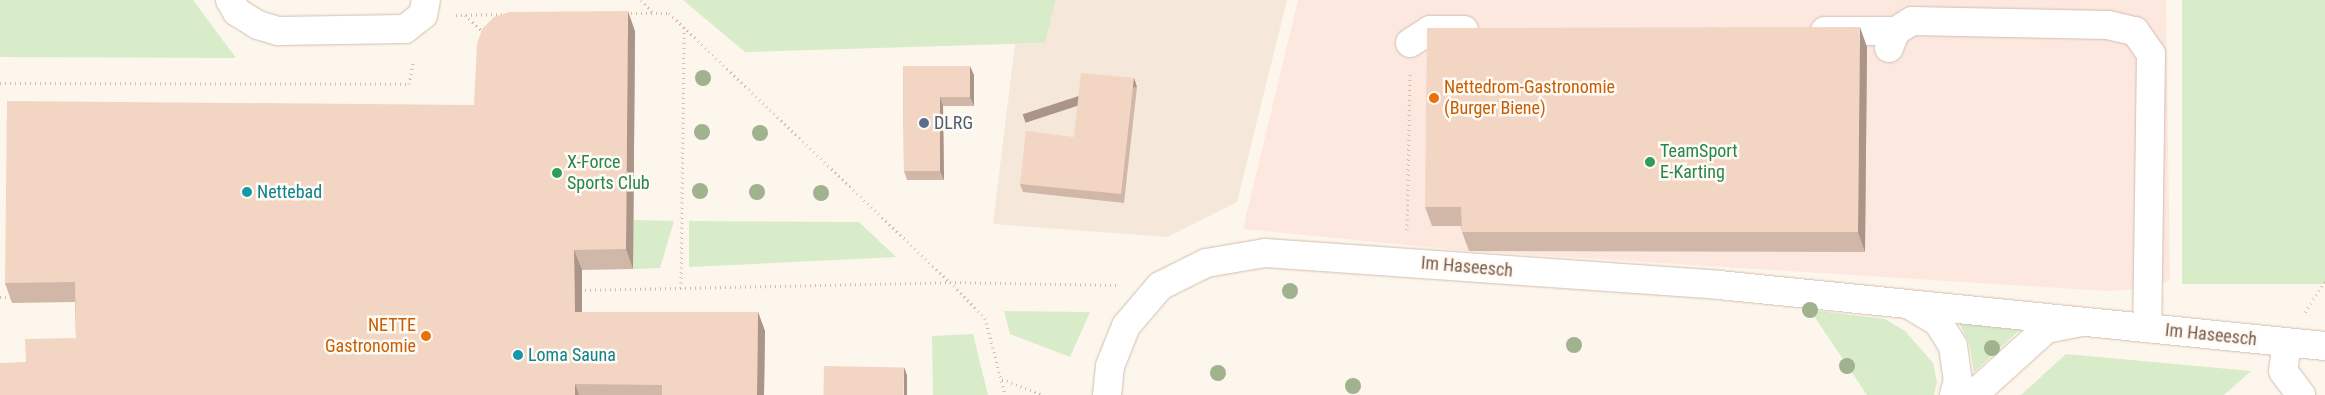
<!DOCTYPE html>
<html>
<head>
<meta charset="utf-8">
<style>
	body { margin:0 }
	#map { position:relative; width:2325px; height:395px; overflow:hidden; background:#fdf6ec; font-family:"Roboto Condensed",sans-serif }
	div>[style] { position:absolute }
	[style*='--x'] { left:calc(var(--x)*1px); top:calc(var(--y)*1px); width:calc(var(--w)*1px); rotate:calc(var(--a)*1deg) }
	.residential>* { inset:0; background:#f5e8da }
	.commercial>* { inset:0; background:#fde8e0 }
	.green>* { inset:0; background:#d8ecc9; transform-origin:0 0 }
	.path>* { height:3px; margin-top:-1.5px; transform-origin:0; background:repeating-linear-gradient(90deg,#d9b8a5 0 1px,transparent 0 5px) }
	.roads { filter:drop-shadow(0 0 1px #d1beb0) drop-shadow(0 0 1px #d1beb0) }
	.minor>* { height:28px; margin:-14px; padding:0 14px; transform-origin:14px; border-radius:14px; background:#fff }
	.trees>* { width:16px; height:16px; margin:-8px; border-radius:50%; background:#a0b28e }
	.wall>* { inset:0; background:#d1b7a8 }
	.shaded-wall>* { inset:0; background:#aa9588; transform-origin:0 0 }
	.building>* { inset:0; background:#f3d5c3; transform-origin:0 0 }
	.dots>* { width:14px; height:14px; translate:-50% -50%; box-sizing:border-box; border:2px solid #fffaf3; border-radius:50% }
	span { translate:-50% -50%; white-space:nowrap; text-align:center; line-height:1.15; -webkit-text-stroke:5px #fffaf3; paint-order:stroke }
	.food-label { font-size:18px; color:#c56008 }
	.left { translate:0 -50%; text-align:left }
	.right { translate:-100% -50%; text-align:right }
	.service-label { font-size:18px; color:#4e5e75 }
	.leisure-label { font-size:18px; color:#27864d }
	.culture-label { font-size:18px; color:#0d838f }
	.street-label { font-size:18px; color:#7a5c4d }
</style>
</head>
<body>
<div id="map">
	<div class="residential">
		<i style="clip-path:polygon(1056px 0,1287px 0,1237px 202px,1167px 237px,993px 224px,1015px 44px,1045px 43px)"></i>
	</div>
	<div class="commercial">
		<i style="clip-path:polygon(1298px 0,2166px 0,2170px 280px,2150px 288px,2107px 291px,1469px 251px,1243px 229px)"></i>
	</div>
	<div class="green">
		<i style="clip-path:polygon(0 0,193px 0,236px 58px,0 57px)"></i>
		<i style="clip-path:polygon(683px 0,1056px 0,1045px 43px,745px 52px)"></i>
		<i style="left:2182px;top:0;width:143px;height:284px"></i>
		<i style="clip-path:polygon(633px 220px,674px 221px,660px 268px,633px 269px)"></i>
		<i style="clip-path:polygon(689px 221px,859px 222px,896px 257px,689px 267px)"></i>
		<i style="clip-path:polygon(1810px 310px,1885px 319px,1905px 331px,1933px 363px,1937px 382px,1934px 395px,1867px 395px)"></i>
		<i style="clip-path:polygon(1004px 311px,1090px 312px,1070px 357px,1010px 334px)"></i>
		<i style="clip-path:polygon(1956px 316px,2026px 324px,1974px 372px,1969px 343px)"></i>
		<i style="clip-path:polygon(973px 334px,988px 395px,933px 395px,932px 336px)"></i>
		<i style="clip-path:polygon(2066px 354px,2251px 371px,2224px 395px,2021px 395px)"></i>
	</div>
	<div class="path">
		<i style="--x:641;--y:0;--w:16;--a:47"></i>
		<i style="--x:626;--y:13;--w:43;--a:0"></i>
		<i style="--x:669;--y:13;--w:389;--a:43.8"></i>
		<i style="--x:950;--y:282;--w:50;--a:45.8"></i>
		<i style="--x:985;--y:318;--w:80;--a:75.4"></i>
		<i style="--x:456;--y:15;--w:49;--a:-1.2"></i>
		<i style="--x:465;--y:15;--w:26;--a:43"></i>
		<i style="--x:0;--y:83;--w:409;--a:0.1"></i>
		<i style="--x:409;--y:84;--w:25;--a:-79"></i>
		<i style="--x:1407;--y:230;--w:156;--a:-88.9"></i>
		<i style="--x:681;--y:288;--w:260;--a:-89.3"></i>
		<i style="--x:580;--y:290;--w:370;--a:-1.2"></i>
		<i style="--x:950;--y:282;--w:168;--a:1"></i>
		<i style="--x:0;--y:297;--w:14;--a:0"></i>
		<i style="--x:2305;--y:312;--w:37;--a:-57"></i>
		<i style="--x:1002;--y:379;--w:44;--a:21.3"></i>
	</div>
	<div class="roads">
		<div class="minor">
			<i style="--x:230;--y:0;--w:14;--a:60"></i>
			<i style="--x:237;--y:12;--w:25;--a:32"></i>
			<i style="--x:258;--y:25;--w:21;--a:17"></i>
			<i style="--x:278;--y:31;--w:127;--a:-0.9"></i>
			<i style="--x:405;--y:29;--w:23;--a:-38"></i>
			<i style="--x:423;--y:15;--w:15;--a:-79"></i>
			<i style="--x:1825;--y:31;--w:71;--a:0"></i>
			<i style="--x:1410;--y:43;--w:24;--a:-33"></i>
			<i style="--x:1430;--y:30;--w:34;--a:0"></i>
			<i style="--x:1889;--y:48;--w:18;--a:-68"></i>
			<i style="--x:1896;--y:31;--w:19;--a:-32"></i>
			<i style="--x:1912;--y:21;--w:196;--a:1.2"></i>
			<i style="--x:2108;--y:25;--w:28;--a:13"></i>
			<i style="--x:2135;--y:31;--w:28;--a:55"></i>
			<i style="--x:2151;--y:54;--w:274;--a:90.8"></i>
			<i style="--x:1908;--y:304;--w:35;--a:31"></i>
			<i style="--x:1938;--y:322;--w:28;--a:58"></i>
			<i style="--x:1953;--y:346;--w:34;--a:82"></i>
			<i style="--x:1958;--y:380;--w:16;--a:105"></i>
			<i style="--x:2287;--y:343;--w:28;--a:98"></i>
			<i style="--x:2283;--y:371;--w:30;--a:53"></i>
			<i style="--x:1107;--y:395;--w:29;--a:-84"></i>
			<i style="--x:1110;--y:366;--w:43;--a:-68.2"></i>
			<i style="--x:1126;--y:326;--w:52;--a:-49.6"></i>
			<i style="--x:1160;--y:286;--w:51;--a:-26.6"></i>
			<i style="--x:1206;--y:263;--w:60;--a:-9.6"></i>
			<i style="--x:1265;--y:253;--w:455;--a:4"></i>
			<i style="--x:1719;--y:285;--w:609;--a:5.75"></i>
			<i style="--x:1973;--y:395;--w:98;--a:-42.1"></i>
			<i style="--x:2046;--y:329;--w:31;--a:-11"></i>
		</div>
	</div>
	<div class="trees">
		<i style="left:703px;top:78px"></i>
		<i style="left:702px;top:132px"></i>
		<i style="left:760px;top:133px"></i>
		<i style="left:700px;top:191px"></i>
		<i style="left:757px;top:192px"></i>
		<i style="left:821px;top:193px"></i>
		<i style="left:1290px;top:291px"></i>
		<i style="left:1810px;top:310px"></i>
		<i style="left:1574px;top:345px"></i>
		<i style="left:1992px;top:348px"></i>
		<i style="left:1847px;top:366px"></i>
		<i style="left:1218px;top:373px"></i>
		<i style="left:1353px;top:386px"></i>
	</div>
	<div class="wall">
		<i style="clip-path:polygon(635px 31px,633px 269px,582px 270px,582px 312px,758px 312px,765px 331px,764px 395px,0 395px,26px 362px,76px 338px,75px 302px,12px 303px,5px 283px,474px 105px)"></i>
		<i style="clip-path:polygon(1867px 47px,1865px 252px,1469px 251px,1462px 232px,1461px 226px,1432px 226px,1425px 207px)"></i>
		<i style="clip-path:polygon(903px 66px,974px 75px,974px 106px,943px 106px,944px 180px,907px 180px,904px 171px)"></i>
		<i style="clip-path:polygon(1134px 78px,1137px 87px,1124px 203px,1023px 192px,1020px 184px,1074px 137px)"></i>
	</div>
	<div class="shaded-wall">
		<i style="clip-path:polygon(628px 11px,635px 31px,633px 269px,626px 249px)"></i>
		<i style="clip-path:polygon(1860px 27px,1867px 47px,1865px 252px,1858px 232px)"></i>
		<i style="clip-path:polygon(970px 66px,974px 75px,974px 106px,970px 97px)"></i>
		<i style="left:1134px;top:78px;width:9px;height:117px;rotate:72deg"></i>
		<i style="clip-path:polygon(940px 97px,943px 106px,944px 180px,940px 171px)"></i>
		<i style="clip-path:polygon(574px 250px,582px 270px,582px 332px,575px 312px)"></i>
		<i style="clip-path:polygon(758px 312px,765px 331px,764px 395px,757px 395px)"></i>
		<i style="clip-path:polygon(904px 367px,907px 375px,907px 395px,904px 395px)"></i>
		<i style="clip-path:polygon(575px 384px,579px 395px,575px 395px)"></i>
	</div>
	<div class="building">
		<i style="clip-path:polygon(628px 11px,626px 249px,574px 250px,575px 312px,758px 312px,757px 395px,662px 395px,662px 385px,575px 384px,575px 395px,0 395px,0 363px,26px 362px,25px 339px,76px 338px,75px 282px,5px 283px,7px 101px,474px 105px,477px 44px,482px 29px,494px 17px,509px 12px)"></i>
		<i style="clip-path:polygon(1860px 27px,1858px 232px,1462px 232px,1461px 207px,1425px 207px,1427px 28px)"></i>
		<i style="clip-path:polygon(903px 66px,970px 66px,970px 97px,940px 97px,940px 171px,904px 171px)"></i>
		<i style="clip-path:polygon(1081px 73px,1134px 78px,1121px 194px,1020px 184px,1026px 131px,1074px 137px)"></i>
		<i style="left:824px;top:366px;width:80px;height:29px;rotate:1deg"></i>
	</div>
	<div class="dots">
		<i style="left:1434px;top:98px;background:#e8710a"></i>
		<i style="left:924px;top:123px;background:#5c6f8a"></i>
		<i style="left:1650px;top:162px;background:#2e9e5b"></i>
		<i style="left:557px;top:173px;background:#2e9e5b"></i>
		<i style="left:247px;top:192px;background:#0f9aa8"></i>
		<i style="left:426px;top:336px;background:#e8710a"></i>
		<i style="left:518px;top:355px;background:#0f9aa8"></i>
	</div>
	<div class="food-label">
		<span class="left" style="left:1444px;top:98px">Nettedrom-Gastronomie<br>(Burger Biene)</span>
		<span class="right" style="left:416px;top:336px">NETTE<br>Gastronomie</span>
	</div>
	<div class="service-label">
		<span class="left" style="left:934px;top:123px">DLRG</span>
	</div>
	<div class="leisure-label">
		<span class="left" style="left:1660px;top:162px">TeamSport<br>E-Karting</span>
		<span class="left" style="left:567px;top:173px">X-Force<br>Sports Club</span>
	</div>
	<div class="culture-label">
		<span class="left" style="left:257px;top:192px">Nettebad</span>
		<span class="left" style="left:528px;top:355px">Loma Sauna</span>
	</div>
	<div class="street-label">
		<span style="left:1467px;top:267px;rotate:5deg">Im Haseesch</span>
		<span style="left:2211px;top:335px;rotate:6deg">Im Haseesch</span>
	</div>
</div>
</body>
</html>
